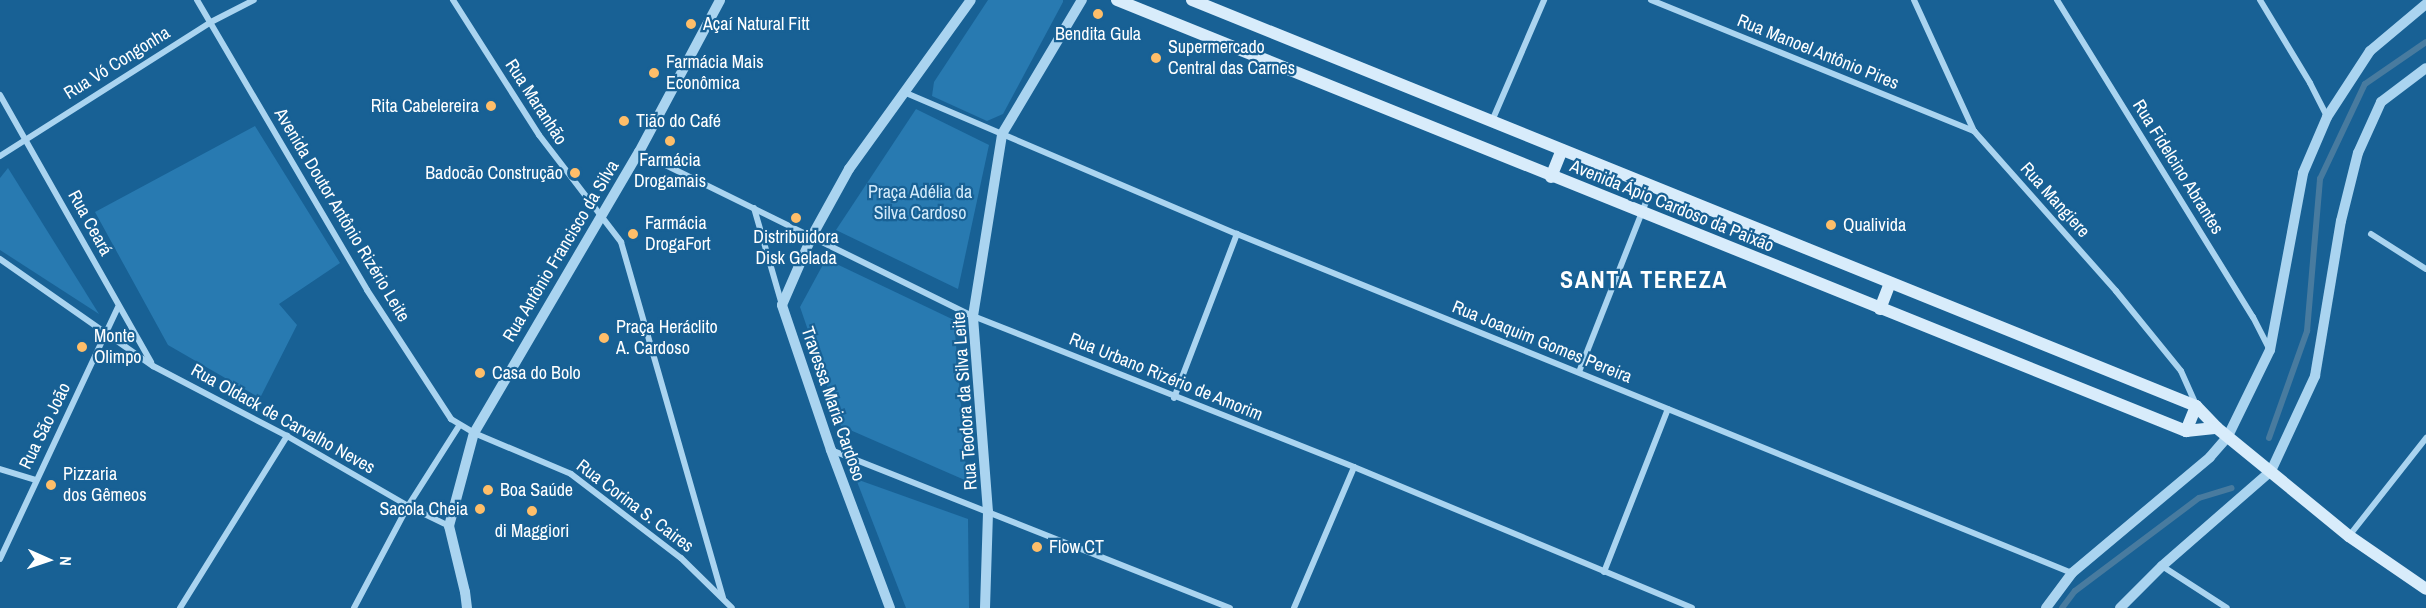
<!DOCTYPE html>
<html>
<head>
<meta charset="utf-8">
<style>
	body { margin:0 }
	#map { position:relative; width:2426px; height:608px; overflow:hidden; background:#186195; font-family:"Archivo Narrow",sans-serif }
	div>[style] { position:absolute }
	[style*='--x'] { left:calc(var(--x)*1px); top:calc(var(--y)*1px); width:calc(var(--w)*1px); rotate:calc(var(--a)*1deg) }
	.green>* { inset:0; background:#287ab1 }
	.stream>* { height:6px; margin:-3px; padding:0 3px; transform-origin:3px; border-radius:3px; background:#487b9f }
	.minor>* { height:6px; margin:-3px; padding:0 3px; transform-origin:3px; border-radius:3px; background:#aad4f0 }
	.tertiary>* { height:10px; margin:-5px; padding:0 5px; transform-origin:5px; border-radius:5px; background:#aad4f0 }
	.secondary>* { height:12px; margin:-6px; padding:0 6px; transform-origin:6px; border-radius:6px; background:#d8ecfb }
	.dots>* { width:16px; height:16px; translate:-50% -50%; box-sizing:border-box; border:3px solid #186195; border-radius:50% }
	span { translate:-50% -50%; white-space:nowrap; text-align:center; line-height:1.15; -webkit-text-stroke:4.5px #186195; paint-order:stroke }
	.poi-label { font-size:18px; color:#fff }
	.left { translate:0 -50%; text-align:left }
	.right { translate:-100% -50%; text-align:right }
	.street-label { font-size:18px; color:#fff }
	.park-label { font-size:18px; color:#d1eafb }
	.district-label { font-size:24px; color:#fff; font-weight:700; letter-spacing:1.5px }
	.north { position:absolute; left:18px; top:530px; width:60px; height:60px; -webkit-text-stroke:4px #186195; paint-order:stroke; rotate:93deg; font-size:16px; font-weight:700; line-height:24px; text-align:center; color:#fff }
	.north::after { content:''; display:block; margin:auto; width:21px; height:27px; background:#fff; clip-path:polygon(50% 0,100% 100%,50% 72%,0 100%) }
</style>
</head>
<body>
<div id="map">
	<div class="green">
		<i style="clip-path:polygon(988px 0,1063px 0,1063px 2px,1003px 114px,987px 121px,932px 96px,934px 82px)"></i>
		<i style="clip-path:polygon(916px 109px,989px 145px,958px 289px,836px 230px)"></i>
		<i style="clip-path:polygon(255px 126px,340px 263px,279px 304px,297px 325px,260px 398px,168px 345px,95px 212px)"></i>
		<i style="clip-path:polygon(8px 168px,99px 314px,0 250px,0 178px)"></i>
		<i style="clip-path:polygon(826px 259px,954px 320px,967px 481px,841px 426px,800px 307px)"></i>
		<i style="clip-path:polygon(856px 479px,968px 519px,969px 608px,906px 608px)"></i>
	</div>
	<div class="stream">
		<i style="--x:2269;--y:438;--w:114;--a:-70.4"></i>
		<i style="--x:2307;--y:331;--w:153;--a:-85.1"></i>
		<i style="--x:2320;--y:179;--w:105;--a:-64.7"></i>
		<i style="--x:2365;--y:84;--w:74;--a:-34.5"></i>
		<i style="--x:2062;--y:608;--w:21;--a:-53"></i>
		<i style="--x:2075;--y:591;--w:155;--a:-36.9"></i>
		<i style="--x:2199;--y:498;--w:34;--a:-17"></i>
	</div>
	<div class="minor">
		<i style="--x:197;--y:0;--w:336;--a:59.6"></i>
		<i style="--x:367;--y:290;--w:154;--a:56.9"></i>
		<i style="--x:451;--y:419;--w:27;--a:31"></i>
		<i style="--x:474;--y:433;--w:105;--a:22.9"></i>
		<i style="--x:571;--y:474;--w:138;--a:37.4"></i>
		<i style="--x:681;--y:558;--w:71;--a:44.4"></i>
		<i style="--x:453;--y:0;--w:160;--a:57.5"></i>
		<i style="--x:539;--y:135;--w:135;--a:52.5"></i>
		<i style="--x:621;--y:242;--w:370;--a:74"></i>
		<i style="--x:1651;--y:0;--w:349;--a:22.1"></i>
		<i style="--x:1914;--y:0;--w:144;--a:65.4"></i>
		<i style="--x:1974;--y:131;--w:214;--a:48.4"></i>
		<i style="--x:2116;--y:291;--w:103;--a:50.9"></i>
		<i style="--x:2181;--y:371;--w:37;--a:66"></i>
		<i style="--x:2057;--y:0;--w:373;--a:58.3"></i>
		<i style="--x:2253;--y:317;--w:35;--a:63"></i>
		<i style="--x:2260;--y:0;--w:97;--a:58.9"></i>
		<i style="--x:2310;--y:83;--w:38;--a:63"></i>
		<i style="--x:906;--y:93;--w:360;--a:23.1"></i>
		<i style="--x:1237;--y:234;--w:901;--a:22.1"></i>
		<i style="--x:0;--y:95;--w:307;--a:60.5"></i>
		<i style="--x:1492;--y:121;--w:132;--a:-66.7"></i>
		<i style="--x:639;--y:152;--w:372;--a:26.2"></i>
		<i style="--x:973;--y:316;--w:410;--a:21.6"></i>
		<i style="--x:1354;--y:467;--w:366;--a:22.6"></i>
		<i style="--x:0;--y:156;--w:250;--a:-32.4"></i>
		<i style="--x:211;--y:22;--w:48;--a:-27.1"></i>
		<i style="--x:754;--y:208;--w:101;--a:73.9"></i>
		<i style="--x:2371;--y:234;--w:65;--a:32.5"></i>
		<i style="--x:0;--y:259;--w:187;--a:35"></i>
		<i style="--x:153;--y:366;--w:151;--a:27.6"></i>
		<i style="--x:287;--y:436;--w:140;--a:30"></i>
		<i style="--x:408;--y:506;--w:46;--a:26"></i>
		<i style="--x:1579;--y:372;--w:199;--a:-68.5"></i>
		<i style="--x:1174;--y:398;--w:176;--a:-69"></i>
		<i style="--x:831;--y:450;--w:429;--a:21.6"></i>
		<i style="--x:0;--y:469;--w:37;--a:17"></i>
		<i style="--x:2349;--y:536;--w:125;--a:-51.8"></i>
		<i style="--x:0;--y:559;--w:278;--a:-64.9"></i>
		<i style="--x:2162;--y:566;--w:77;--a:32.9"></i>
		<i style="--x:1604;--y:572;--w:175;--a:-68.6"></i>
		<i style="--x:180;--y:608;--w:203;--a:-58.1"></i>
		<i style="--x:354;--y:608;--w:115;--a:-62.1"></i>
		<i style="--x:408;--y:506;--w:95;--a:-57.5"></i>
		<i style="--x:1294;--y:608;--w:153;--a:-66.9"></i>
	</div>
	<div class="tertiary">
		<i style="--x:467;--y:608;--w:16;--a:-97"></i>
		<i style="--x:465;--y:592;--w:68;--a:-103.6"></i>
		<i style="--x:449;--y:526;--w:96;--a:-75"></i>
		<i style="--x:474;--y:433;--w:326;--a:-59.6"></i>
		<i style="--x:639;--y:152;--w:172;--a:-61.9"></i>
		<i style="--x:890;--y:608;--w:169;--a:-110.5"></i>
		<i style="--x:831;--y:450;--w:153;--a:-108.7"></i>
		<i style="--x:782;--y:305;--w:75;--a:-66.5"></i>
		<i style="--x:812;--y:236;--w:77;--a:-61.1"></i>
		<i style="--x:849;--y:169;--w:208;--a:-54.2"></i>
		<i style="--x:985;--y:608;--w:96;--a:-88.2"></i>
		<i style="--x:988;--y:512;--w:197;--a:-94.4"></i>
		<i style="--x:973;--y:316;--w:184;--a:-80.9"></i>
		<i style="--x:1002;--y:134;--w:156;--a:-59.2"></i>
		<i style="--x:2046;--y:608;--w:44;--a:-53.4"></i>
		<i style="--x:2072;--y:573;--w:180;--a:-40"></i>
		<i style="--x:2210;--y:457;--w:28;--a:-49"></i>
		<i style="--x:2228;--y:436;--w:96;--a:-64"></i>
		<i style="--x:2270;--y:350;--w:180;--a:-79.4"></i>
		<i style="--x:2303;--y:173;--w:61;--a:-66.8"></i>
		<i style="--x:2327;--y:117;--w:79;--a:-56.9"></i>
		<i style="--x:2370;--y:51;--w:73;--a:-40"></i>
		<i style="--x:2120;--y:608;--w:59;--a:-45"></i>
		<i style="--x:2162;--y:566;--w:145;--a:-41.1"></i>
		<i style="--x:2271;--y:471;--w:105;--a:-65.1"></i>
		<i style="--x:2315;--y:376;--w:157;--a:-80.5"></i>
		<i style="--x:2341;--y:221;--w:70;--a:-76"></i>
		<i style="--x:2358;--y:153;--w:56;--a:-65.7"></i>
		<i style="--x:2381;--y:102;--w:56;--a:-37.1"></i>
	</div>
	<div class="secondary">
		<i style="--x:1117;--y:0;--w:1153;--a:21.96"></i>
		<i style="--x:2186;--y:431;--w:31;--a:-6"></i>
		<i style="--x:1192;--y:0;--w:1083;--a:22.02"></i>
		<i style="--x:2196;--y:406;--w:30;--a:46"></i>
		<i style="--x:2217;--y:428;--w:171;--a:39.3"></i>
		<i style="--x:2349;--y:536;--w:93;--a:34.5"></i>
		<i style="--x:1551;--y:177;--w:29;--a:-68"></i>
		<i style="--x:1880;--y:309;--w:28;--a:-69"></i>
		<i style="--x:2186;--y:431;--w:27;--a:-68"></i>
	</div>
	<div class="dots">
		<i style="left:1098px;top:14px;background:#ffbe69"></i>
		<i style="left:691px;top:24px;background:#ffbe69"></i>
		<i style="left:1156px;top:58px;background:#ffbe69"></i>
		<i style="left:654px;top:73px;background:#ffbe69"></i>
		<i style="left:491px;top:106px;background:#ffbe69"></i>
		<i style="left:624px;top:121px;background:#ffbe69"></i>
		<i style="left:670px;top:141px;background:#ffbe69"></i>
		<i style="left:575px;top:173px;background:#ffbe69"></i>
		<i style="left:796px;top:218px;background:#ffbe69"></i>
		<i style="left:1831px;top:225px;background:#ffbe69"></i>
		<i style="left:633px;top:234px;background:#ffbe69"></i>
		<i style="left:604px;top:338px;background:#ffbe69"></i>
		<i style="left:82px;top:347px;background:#ffbe69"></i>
		<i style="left:480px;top:373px;background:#ffbe69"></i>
		<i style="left:51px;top:485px;background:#ffbe69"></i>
		<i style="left:488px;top:490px;background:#ffbe69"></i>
		<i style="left:480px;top:509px;background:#ffbe69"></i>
		<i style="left:532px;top:511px;background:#ffbe69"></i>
		<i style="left:1037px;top:547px;background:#ffbe69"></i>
	</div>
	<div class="poi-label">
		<span class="left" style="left:703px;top:24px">Açaí Natural Fitt</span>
		<span style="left:1098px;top:34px">Bendita Gula</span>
		<span class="left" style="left:1168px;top:58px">Supermercado<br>Central das Carnes</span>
		<span class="left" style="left:666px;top:73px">Farmácia Mais<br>Econômica</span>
		<span class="right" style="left:479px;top:106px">Rita Cabelereira</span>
		<span class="left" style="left:636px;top:121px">Tião do Café</span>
		<span style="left:670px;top:171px">Farmácia<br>Drogamais</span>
		<span class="right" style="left:563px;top:173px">Badocão Construção</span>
		<span class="left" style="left:645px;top:234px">Farmácia<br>DrogaFort</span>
		<span class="left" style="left:1843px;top:225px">Qualivida</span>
		<span style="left:796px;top:248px">Distribuidora<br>Disk Gelada</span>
		<span class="left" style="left:616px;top:338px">Praça Heráclito<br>A. Cardoso</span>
		<span class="left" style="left:94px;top:347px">Monte<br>Olimpo</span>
		<span class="left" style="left:492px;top:373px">Casa do Bolo</span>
		<span class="left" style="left:63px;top:485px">Pizzaria<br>dos Gêmeos</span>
		<span class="left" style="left:500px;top:490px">Boa Saúde</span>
		<span class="right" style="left:468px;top:509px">Sacola Cheia</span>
		<span style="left:532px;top:531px">di Maggiori</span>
		<span class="left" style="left:1049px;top:547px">Flow CT</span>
	</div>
	<div class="street-label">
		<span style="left:1818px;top:52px;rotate:22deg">Rua Manoel Antônio Pires</span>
		<span style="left:117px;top:63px;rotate:-32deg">Rua Vó Congonha</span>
		<span style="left:536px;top:102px;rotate:57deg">Rua Maranhão</span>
		<span style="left:2178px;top:167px;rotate:58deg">Rua Fidelcino Abrantes</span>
		<span style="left:2055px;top:200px;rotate:48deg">Rua Mangiere</span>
		<span style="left:1672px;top:206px;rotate:22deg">Avenida Ápio Cardoso da Paixão</span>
		<span style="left:342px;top:215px;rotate:59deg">Avenida Doutor Antônio Rizério Leite</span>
		<span style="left:90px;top:223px;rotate:61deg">Rua Ceará</span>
		<span style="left:561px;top:251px;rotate:-59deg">Rua Antônio Francisco da Silva</span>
		<span style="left:1542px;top:342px;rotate:22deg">Rua Joaquim Gomes Pereira</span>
		<span style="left:1166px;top:377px;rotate:22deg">Rua Urbano Rizério de Amorim</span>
		<span style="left:965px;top:401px;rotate:-94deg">Rua Teodora da Silva Leite</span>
		<span style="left:833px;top:404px;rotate:71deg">Travessa Maria Cardoso</span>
		<span style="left:283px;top:419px;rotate:29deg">Rua Oldack de Carvalho Neves</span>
		<span style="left:45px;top:426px;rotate:-64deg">Rua São João</span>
		<span style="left:635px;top:506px;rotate:37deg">Rua Corina S. Caires</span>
	</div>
	<div class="park-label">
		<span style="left:920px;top:203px">Praça Adélia da<br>Silva Cardoso</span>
	</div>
	<div class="district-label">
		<span style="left:1644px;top:280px">SANTA TEREZA</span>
	</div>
	<div class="north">N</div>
</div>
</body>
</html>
